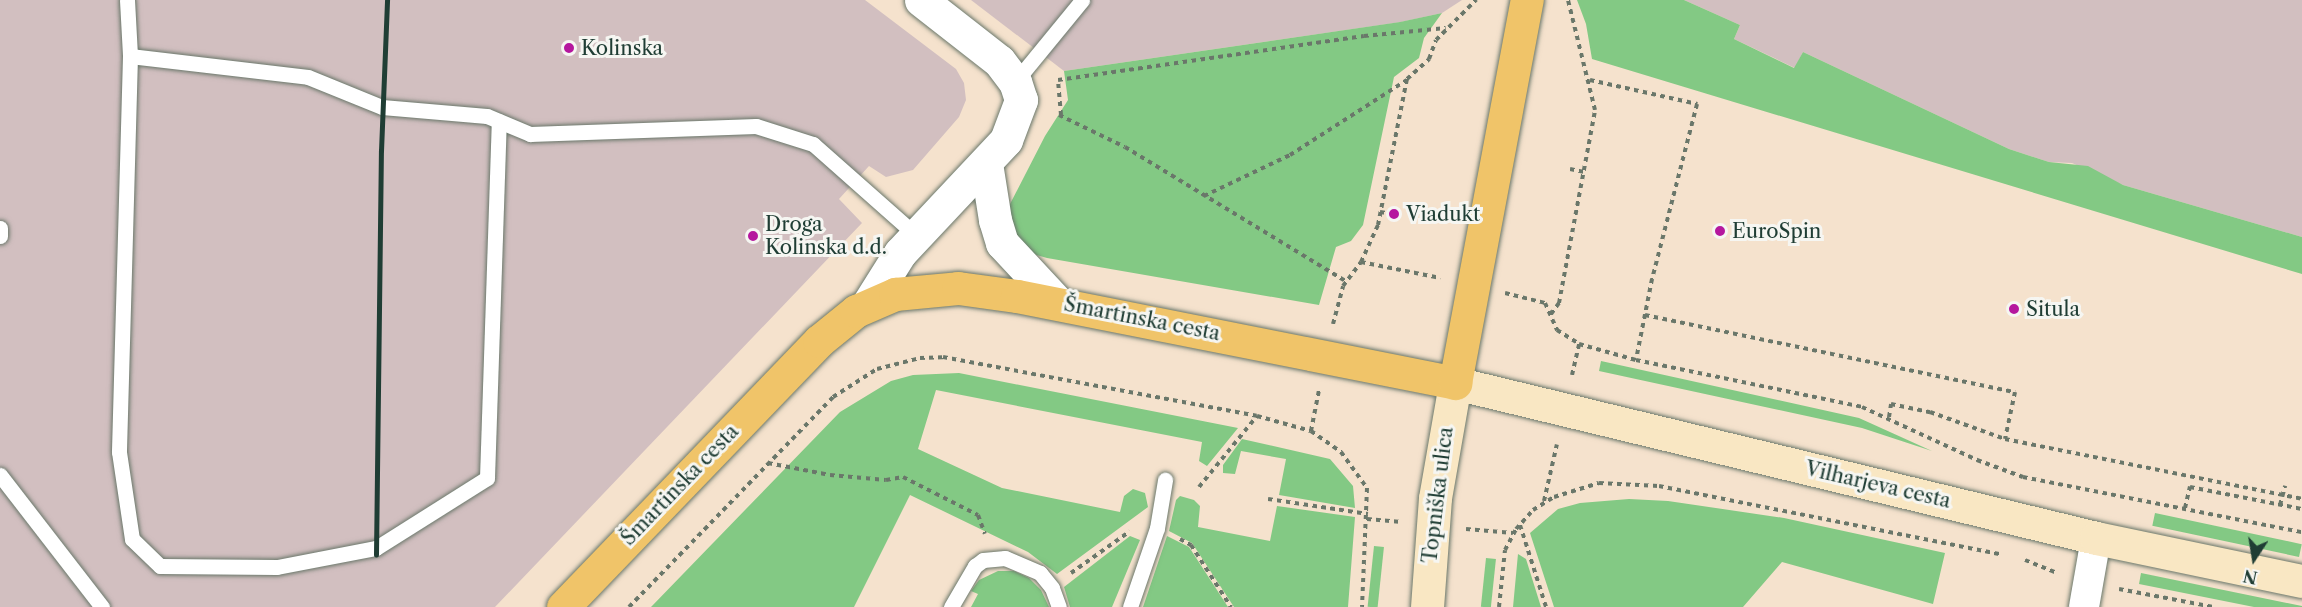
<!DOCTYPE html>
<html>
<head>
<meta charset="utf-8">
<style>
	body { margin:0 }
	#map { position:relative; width:2302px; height:607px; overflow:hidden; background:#f5e2cd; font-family:"Libre Caslon Text",serif }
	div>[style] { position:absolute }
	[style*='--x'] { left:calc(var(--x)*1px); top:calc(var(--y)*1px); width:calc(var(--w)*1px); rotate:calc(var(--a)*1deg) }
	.industrial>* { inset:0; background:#d2bfc0 }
	.green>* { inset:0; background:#83c984; transform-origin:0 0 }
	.path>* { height:4px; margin-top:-2px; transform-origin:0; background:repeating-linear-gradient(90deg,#6a776a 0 4.5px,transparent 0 9px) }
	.roads { filter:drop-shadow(0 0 2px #6a776a) drop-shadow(0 0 2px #6a776a) }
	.service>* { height:15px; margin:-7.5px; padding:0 7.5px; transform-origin:7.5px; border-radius:7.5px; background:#fff }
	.minor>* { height:30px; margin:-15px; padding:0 15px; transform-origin:15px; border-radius:15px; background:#fff }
	.tertiary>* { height:33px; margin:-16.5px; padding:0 16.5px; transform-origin:16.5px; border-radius:16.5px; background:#fff }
	.secondary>* { height:33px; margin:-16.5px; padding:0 16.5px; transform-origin:16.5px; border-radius:16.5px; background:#f9e7c3 }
	.primary>* { height:33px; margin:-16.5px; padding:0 16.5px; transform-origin:16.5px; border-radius:16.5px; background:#f0c469 }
	.rail>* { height:4.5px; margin:-2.25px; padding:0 2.25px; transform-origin:2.25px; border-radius:2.25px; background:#1f3d34 }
	.dots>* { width:16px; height:16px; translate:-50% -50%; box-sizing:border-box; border:3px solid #f6f6f2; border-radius:50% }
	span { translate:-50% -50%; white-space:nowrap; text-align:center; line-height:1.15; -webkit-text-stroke:6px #f6f6f2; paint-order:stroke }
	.poi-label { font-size:20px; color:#1f3d34 }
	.left { translate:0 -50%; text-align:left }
	.street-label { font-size:20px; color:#1f3d34 }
	.north { position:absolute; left:2224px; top:529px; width:60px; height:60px; -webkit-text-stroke:4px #f6f6f2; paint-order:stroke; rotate:192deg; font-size:16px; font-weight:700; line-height:24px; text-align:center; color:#1f3d34 }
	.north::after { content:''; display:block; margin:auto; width:21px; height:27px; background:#1f3d34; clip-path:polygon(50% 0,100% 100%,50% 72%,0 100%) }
</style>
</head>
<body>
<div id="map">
	<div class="industrial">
		<i style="clip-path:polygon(0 0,865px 0,956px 69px,964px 83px,966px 100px,959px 117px,913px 170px,886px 177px,869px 166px,839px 199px,862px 223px,495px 607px,0 607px)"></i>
		<i style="clip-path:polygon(971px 0,1462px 0,1442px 13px,1401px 22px,1064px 71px)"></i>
		<i style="clip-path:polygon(1684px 0,2302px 0,2302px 237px,2123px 185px,2072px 163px,2049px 162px,2009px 149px,1803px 52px,1795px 68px,1734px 39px,1740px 25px)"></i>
	</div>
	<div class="green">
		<i style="clip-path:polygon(1577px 0,1684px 0,1740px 25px,1734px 39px,1794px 68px,1803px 52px,2009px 149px,2049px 162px,2088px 166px,2123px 185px,2302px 237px,2302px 274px,1592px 59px,1586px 24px)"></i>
		<i style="clip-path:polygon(1442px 13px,1424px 38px,1419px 58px,1394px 77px,1363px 225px,1351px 241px,1336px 247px,1319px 305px,1047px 258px,1033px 254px,1014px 235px,1009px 206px,1045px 136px,1068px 100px,1064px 71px,1400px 22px)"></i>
		<i style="clip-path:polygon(1601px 361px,1859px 418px,1932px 451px,1862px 428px,1599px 371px)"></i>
		<i style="clip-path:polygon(959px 373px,1238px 428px,1207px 466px,1199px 461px,1202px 442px,936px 390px,918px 449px,1002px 488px,1120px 512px,1124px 496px,1133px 489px,1145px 493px,1148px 507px,1057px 574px,1028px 552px,910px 495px,854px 607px,651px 607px,840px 412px,891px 381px,913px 375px)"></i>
		<i style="clip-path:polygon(1242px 439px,1330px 459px,1353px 486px,1355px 508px,1279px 495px,1286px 459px,1241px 451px,1235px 474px,1223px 473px,1223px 465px)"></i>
		<i style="clip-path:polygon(1180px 496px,1194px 500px,1200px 506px,1198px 527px,1270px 541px,1277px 506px,1355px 517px,1348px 607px,1234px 607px,1192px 543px,1169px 531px,1176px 500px)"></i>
		<i style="clip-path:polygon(1629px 499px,1668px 501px,1784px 518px,1945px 553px,1933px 604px,1782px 562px,1743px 607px,1554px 607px,1530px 533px,1558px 509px,1580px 503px)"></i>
		<i style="left:2155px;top:513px;width:150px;height:13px;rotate:12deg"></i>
		<i style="clip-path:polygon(1130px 536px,1140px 540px,1112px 607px,1070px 607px,1064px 587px)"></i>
		<i style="clip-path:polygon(1167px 536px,1189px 547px,1228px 607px,1143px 607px)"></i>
		<i style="left:1374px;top:546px;width:10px;height:61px;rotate:6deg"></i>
		<i style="clip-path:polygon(1518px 554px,1526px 559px,1541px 607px,1513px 607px)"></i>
		<i style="left:1486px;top:558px;width:10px;height:49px;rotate:6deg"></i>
		<i style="clip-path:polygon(998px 571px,1014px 571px,1029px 578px,1041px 590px,1049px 607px,971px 607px,978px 594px,971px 591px,979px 580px)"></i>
		<i style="clip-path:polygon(2141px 573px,2302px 606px,2302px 607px,2254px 607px,2139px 584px)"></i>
	</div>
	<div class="path">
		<i style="--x:1590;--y:80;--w:110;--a:12.6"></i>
		<i style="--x:1697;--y:104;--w:181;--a:104.4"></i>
		<i style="--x:1652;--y:279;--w:83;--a:101.2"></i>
		<i style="--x:1059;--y:115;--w:73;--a:25.9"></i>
		<i style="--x:1125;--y:147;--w:258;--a:31.3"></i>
		<i style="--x:1061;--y:115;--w:35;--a:-95"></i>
		<i style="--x:1058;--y:80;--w:309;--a:-8.2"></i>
		<i style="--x:1364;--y:36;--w:82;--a:-5.6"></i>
		<i style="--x:1570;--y:169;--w:14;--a:12"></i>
		<i style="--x:1204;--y:196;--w:95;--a:-25.5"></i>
		<i style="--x:1290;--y:155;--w:139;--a:-32.7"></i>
		<i style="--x:1380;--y:212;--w:14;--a:8"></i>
		<i style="--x:1361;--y:262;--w:81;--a:11.4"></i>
		<i style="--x:1505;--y:293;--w:41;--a:14"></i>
		<i style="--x:1545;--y:303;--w:30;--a:66"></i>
		<i style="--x:1557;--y:330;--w:26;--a:32"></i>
		<i style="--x:1579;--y:344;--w:59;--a:15.7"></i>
		<i style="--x:1636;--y:360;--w:231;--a:11.7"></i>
		<i style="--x:1862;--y:407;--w:127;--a:24.7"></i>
		<i style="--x:1977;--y:460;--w:49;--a:20.3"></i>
		<i style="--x:2023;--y:477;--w:284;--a:11.2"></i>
		<i style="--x:1551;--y:314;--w:14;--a:-54"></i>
		<i style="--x:1559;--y:303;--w:196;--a:-79.4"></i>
		<i style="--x:1595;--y:110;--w:113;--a:-103.8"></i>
		<i style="--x:1645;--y:315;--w:378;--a:11.8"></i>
		<i style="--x:2015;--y:392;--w:48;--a:102"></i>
		<i style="--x:2005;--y:439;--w:303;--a:11.4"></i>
		<i style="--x:1333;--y:324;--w:39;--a:-75"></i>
		<i style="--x:1343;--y:286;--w:30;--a:-53"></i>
		<i style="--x:1361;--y:262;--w:41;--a:-65.3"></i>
		<i style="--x:1378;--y:225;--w:149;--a:-78.8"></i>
		<i style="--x:1407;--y:79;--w:30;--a:-42"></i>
		<i style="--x:1429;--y:59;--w:20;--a:-70"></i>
		<i style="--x:1436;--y:40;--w:57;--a:-45"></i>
		<i style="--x:1572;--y:375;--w:32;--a:-77"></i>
		<i style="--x:1889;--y:417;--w:13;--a:-81"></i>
		<i style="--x:1891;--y:404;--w:40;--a:12"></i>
		<i style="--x:1930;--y:412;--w:80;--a:19.8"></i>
		<i style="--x:1311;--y:431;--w:42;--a:-79"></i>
		<i style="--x:768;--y:463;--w:63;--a:11"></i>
		<i style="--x:830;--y:475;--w:56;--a:5.1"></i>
		<i style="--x:886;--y:480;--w:17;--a:-10"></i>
		<i style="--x:903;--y:477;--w:84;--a:26.9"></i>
		<i style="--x:978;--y:515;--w:20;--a:70"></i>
		<i style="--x:1199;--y:487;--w:92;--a:-50.8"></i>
		<i style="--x:1268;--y:499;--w:101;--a:8.5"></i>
		<i style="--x:1544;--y:501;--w:58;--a:-77.2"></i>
		<i style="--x:2280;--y:505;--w:20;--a:-75"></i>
		<i style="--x:2185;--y:508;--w:22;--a:-77"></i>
		<i style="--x:2190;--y:487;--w:114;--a:11.1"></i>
		<i style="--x:1367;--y:519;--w:32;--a:5"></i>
		<i style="--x:1520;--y:525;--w:86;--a:72.4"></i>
		<i style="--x:1466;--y:529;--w:47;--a:4.9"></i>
		<i style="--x:1180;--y:539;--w:13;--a:29"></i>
		<i style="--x:1191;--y:545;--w:74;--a:57.2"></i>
		<i style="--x:2025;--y:560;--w:35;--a:22"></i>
		<i style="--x:1071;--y:573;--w:72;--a:-35.4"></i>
		<i style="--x:2119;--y:589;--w:96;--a:10.8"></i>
		<i style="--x:629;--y:607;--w:293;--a:-45.8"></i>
		<i style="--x:833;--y:397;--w:52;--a:-32.5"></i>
		<i style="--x:877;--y:369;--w:44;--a:-14.3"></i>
		<i style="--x:920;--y:358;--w:23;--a:-2"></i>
		<i style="--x:943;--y:357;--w:319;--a:10.6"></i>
		<i style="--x:1257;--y:416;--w:56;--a:15.5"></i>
		<i style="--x:1311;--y:431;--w:37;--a:35"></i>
		<i style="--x:1341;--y:452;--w:44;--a:54.2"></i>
		<i style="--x:1367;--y:488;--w:119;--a:92.4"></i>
		<i style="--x:1499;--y:607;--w:57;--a:-84"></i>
		<i style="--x:1505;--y:550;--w:24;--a:-62"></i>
		<i style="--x:1516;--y:529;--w:25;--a:-48"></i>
		<i style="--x:1533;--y:510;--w:25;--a:-32"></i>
		<i style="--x:1554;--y:497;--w:47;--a:-17.3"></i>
		<i style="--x:1599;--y:483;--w:60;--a:2.9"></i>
		<i style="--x:1659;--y:486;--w:348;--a:11.3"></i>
	</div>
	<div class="roads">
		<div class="service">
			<i style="--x:127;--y:0;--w:56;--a:86.9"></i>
			<i style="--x:130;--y:56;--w:179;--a:6.7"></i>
			<i style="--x:308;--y:77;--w:80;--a:22.1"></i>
			<i style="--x:382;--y:107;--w:105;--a:4.9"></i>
			<i style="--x:487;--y:116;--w:47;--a:22.7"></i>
			<i style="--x:530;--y:134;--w:226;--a:-2"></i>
			<i style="--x:756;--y:126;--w:60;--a:17.5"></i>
			<i style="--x:813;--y:144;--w:139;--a:41.5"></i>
			<i style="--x:130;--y:56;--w:396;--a:91.6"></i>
			<i style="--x:119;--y:452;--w:88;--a:81.5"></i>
			<i style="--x:132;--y:539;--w:39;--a:44"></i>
			<i style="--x:160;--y:566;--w:117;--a:0.5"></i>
			<i style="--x:277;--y:567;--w:101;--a:-10.9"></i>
			<i style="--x:376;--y:548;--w:131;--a:-32.2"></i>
			<i style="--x:487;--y:478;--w:357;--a:-88.1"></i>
			<i style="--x:1015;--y:82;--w:106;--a:-50.7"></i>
			<i style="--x:0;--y:228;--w:8;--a:90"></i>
			<i style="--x:0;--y:475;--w:167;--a:52.3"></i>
			<i style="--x:951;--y:607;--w:48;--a:-59.7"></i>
			<i style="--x:975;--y:566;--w:10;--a:-37"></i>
			<i style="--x:983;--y:560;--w:22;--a:-5"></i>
			<i style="--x:1005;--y:558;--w:38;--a:23"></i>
			<i style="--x:1040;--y:573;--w:19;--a:51"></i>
			<i style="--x:1052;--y:588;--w:20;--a:70"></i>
			<i style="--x:1130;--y:607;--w:83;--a:-71.1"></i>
			<i style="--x:1157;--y:528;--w:49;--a:-80.5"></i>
		</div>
		<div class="minor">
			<i style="--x:2084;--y:607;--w:70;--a:-80.1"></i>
		</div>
		<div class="tertiary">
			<i style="--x:986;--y:163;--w:58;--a:81"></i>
			<i style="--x:995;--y:220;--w:24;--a:73"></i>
			<i style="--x:1002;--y:243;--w:82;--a:47"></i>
			<i style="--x:868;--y:304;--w:60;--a:-57.9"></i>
			<i style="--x:900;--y:253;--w:155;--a:-46.8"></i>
			<i style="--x:1006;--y:140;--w:43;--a:-69.4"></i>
			<i style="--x:1021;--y:100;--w:19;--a:-108"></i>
			<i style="--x:1015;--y:82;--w:26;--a:-127"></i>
			<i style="--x:999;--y:61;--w:99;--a:-142"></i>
		</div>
		<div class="secondary">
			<i style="--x:1427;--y:607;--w:109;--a:-85.8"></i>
			<i style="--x:1435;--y:498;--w:117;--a:-80.1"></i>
			<i style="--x:1455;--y:383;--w:659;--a:13.59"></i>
			<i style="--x:2096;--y:538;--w:210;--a:11.8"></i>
		</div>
		<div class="primary">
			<i style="--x:563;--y:607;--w:369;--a:-46.1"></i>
			<i style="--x:819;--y:341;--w:48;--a:-39"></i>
			<i style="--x:856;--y:311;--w:43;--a:-23.6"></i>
			<i style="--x:895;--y:294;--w:63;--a:-5.4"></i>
			<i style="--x:958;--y:288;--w:60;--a:7.7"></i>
			<i style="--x:1017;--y:296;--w:447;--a:11.2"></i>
			<i style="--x:1455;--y:383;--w:390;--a:-79.4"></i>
		</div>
	</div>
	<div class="rail">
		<i style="--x:376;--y:555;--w:404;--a:-89.3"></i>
		<i style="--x:381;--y:151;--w:151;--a:-87.7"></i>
	</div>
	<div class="dots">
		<i style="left:569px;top:48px;background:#b5179e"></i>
		<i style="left:1394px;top:214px;background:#b5179e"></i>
		<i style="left:1720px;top:231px;background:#b5179e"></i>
		<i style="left:753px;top:236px;background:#b5179e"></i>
		<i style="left:2014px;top:309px;background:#b5179e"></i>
	</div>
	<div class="poi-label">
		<span class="left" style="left:581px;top:48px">Kolinska</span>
		<span class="left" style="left:1406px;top:214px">Viadukt</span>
		<span class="left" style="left:765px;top:236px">Droga<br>Kolinska d.d.</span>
		<span class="left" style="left:1732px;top:231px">EuroSpin</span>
		<span class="left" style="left:2026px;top:309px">Situla</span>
	</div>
	<div class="street-label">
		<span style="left:1142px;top:319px;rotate:11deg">Šmartinska cesta</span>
		<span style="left:680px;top:485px;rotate:-46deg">Šmartinska cesta</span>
		<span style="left:1878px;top:485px;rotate:13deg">Vilharjeva cesta</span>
		<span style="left:1438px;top:495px;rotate:-83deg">Topniška ulica</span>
	</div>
	<div class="north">N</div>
</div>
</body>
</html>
